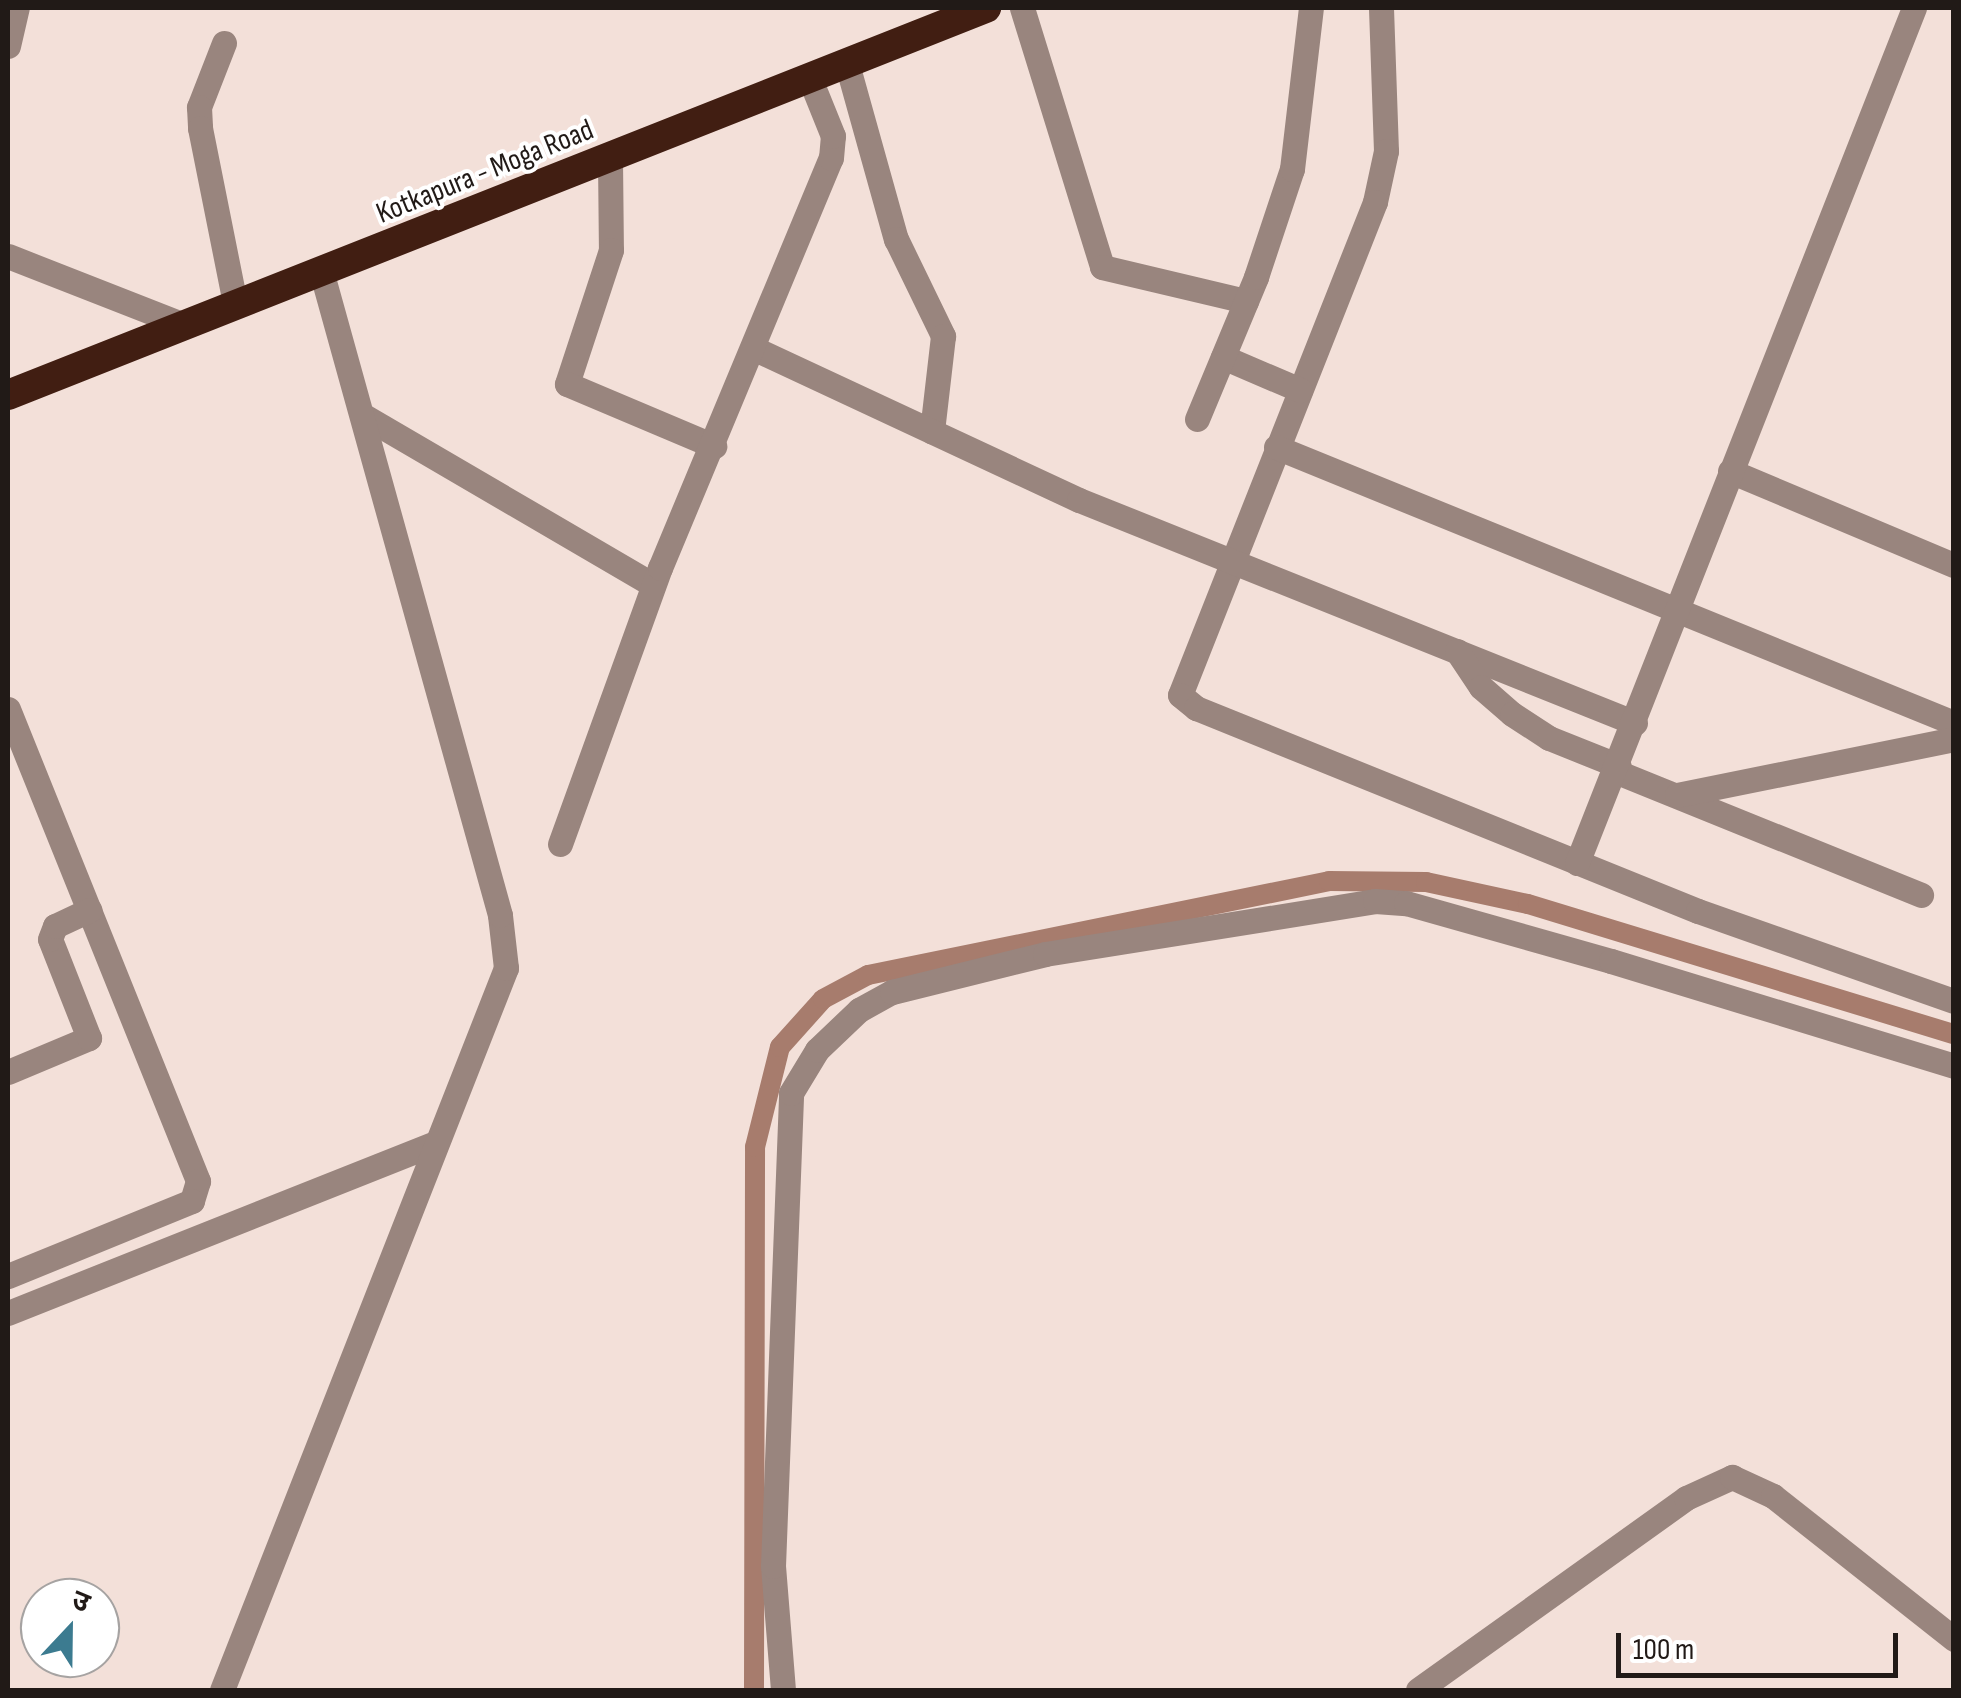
<!DOCTYPE html>
<html>
<head>
<meta charset="utf-8">
<style>
	body { margin:0 }
	#map { position:relative; width:1961px; height:1698px; overflow:hidden; background:#f3e0d9; font-family:"Sofia Sans Condensed","Noto Sans Devanagari",sans-serif }
	div>[style] { position:absolute }
	[style*='--x'] { left:calc(var(--x)*1px); top:calc(var(--y)*1px); width:calc(var(--w)*1px); rotate:calc(var(--a)*1deg) }
	.canal>* { height:20px; margin:-10px; padding:0 10px; transform-origin:10px; border-radius:10px; background:#a77c6d }
	.minor>* { height:25px; margin:-12.5px; padding:0 12.5px; transform-origin:12.5px; border-radius:12.5px; background:#99857e }
	.highway>* { height:30px; margin:-15px; padding:0 15px; transform-origin:15px; border-radius:15px; background:#411e12 }
	span { translate:-50% -50%; white-space:nowrap; text-align:center; line-height:1.15; -webkit-text-stroke:8px #fff; paint-order:stroke }
	.street-label { font-size:30px; color:#211a17 }
	.frame { position:absolute; inset:0; border:10px solid #211a17; pointer-events:none }
	.north { position:absolute; left:20px; top:1578px; width:100px; height:100px; box-sizing:border-box; background:#fff; border:2px solid #a6a3a2; border-radius:50%; rotate:22deg; font-size:28px; font-weight:700; line-height:40px; text-align:center; color:#211a17 }
	.north::after { content:''; display:block; margin:auto; width:35px; height:45px; background:#3c7b90; clip-path:polygon(50% 0,100% 100%,50% 72%,0 100%) }
	.scale { position:absolute; left:1616px; top:1633px; width:282px; height:45px; box-sizing:border-box; border:5px solid #211a17; border-top:0; padding-left:12px; font-size:30px; line-height:35px; white-space:nowrap; color:#211a17; -webkit-text-stroke:8px #fff; paint-order:stroke }
</style>
</head>
<body>
<div id="map">
	<div class="canal">
		<i style="--x:754;--y:1690;--w:543;--a:-89.89"></i>
		<i style="--x:755;--y:1147;--w:103;--a:-76"></i>
		<i style="--x:780;--y:1047;--w:64;--a:-48.1"></i>
		<i style="--x:823;--y:999;--w:51;--a:-28.1"></i>
		<i style="--x:868;--y:975;--w:470;--a:-11.5"></i>
		<i style="--x:1329;--y:881;--w:97;--a:0.6"></i>
		<i style="--x:1426;--y:882;--w:104;--a:12.2"></i>
		<i style="--x:1528;--y:904;--w:445;--a:17"></i>
	</div>
	<div class="minor">
		<i style="--x:1022;--y:8;--w:271;--a:72.8"></i>
		<i style="--x:1102;--y:267;--w:148;--a:13.3"></i>
		<i style="--x:1381;--y:8;--w:143;--a:88"></i>
		<i style="--x:1386;--y:151;--w:52;--a:102.2"></i>
		<i style="--x:1375;--y:202;--w:530;--a:111.58"></i>
		<i style="--x:1180;--y:695;--w:21;--a:39"></i>
		<i style="--x:1196;--y:708;--w:541;--a:22.02"></i>
		<i style="--x:1698;--y:911;--w:271;--a:19.4"></i>
		<i style="--x:224;--y:43;--w:69;--a:111.3"></i>
		<i style="--x:199;--y:107;--w:21;--a:87"></i>
		<i style="--x:200;--y:128;--w:178;--a:78.7"></i>
		<i style="--x:8;--y:46;--w:39;--a:-77"></i>
		<i style="--x:847;--y:64;--w:182;--a:74.4"></i>
		<i style="--x:896;--y:239;--w:108;--a:64.1"></i>
		<i style="--x:943;--y:336;--w:96;--a:96.6"></i>
		<i style="--x:610;--y:160;--w:90;--a:89.4"></i>
		<i style="--x:611;--y:250;--w:141;--a:108.2"></i>
		<i style="--x:567;--y:384;--w:160;--a:22.9"></i>
		<i style="--x:8;--y:256;--w:184;--a:21.4"></i>
		<i style="--x:755;--y:349;--w:357;--a:25"></i>
		<i style="--x:1079;--y:500;--w:599;--a:21.85"></i>
		<i style="--x:1223;--y:357;--w:84;--a:23.2"></i>
		<i style="--x:364;--y:416;--w:335;--a:30.3"></i>
		<i style="--x:1197;--y:419;--w:154;--a:-67.4"></i>
		<i style="--x:1256;--y:277;--w:114;--a:-71.6"></i>
		<i style="--x:1292;--y:169;--w:162;--a:-83.3"></i>
		<i style="--x:1276;--y:447;--w:732;--a:22.15"></i>
		<i style="--x:1730;--y:471;--w:243;--a:22.8"></i>
		<i style="--x:1457;--y:651;--w:43;--a:56.3"></i>
		<i style="--x:1481;--y:687;--w:41;--a:41.1"></i>
		<i style="--x:1512;--y:714;--w:44;--a:33"></i>
		<i style="--x:1549;--y:738;--w:75;--a:21.8"></i>
		<i style="--x:8;--y:709;--w:509;--a:68.07"></i>
		<i style="--x:198;--y:1181;--w:21;--a:107"></i>
		<i style="--x:192;--y:1201;--w:199;--a:157.8"></i>
		<i style="--x:1617;--y:772;--w:328;--a:22"></i>
		<i style="--x:1677;--y:795;--w:283;--a:-11.4"></i>
		<i style="--x:560;--y:844;--w:294;--a:-70.1"></i>
		<i style="--x:660;--y:568;--w:444;--a:-67.4"></i>
		<i style="--x:831;--y:158;--w:22;--a:-85"></i>
		<i style="--x:833;--y:136;--w:61;--a:-112"></i>
		<i style="--x:1577;--y:863;--w:919;--a:-68.49"></i>
		<i style="--x:8;--y:1072;--w:88;--a:-22.8"></i>
		<i style="--x:89;--y:1038;--w:106;--a:-111.5"></i>
		<i style="--x:50;--y:939;--w:14;--a:-69"></i>
		<i style="--x:55;--y:926;--w:38;--a:-25"></i>
		<i style="--x:8;--y:1313;--w:461;--a:-21.7"></i>
		<i style="--x:222;--y:1690;--w:776;--a:-68.53"></i>
		<i style="--x:506;--y:968;--w:53;--a:-96.5"></i>
		<i style="--x:500;--y:915;--w:665;--a:-105.52"></i>
		<i style="--x:783;--y:1690;--w:124;--a:-94.6"></i>
		<i style="--x:773;--y:1566;--w:473;--a:-87.8"></i>
		<i style="--x:791;--y:1093;--w:50;--a:-58.8"></i>
		<i style="--x:817;--y:1050;--w:58;--a:-43.6"></i>
		<i style="--x:859;--y:1010;--w:38;--a:-29"></i>
		<i style="--x:892;--y:992;--w:158;--a:-13.9"></i>
		<i style="--x:1045;--y:954;--w:334;--a:-9.1"></i>
		<i style="--x:1375;--y:901;--w:31;--a:4"></i>
		<i style="--x:1406;--y:903;--w:213;--a:15.8"></i>
		<i style="--x:1611;--y:961;--w:359;--a:17"></i>
		<i style="--x:1418;--y:1690;--w:330;--a:-35.6"></i>
		<i style="--x:1686;--y:1498;--w:51;--a:-24.5"></i>
		<i style="--x:1732;--y:1477;--w:45;--a:24.9"></i>
		<i style="--x:1773;--y:1496;--w:231;--a:38.3"></i>
	</div>
	<div class="highway">
		<i style="--x:8;--y:395;--w:1052;--a:-21.59"></i>
	</div>
	<div class="street-label">
		<span style="left:485px;top:172px;rotate:-22deg">Kotkapura - Moga Road</span>
	</div>
	<div class="frame"></div>
	<div class="north">उ</div>
	<div class="scale">100 m</div>
</div>
</body>
</html>
